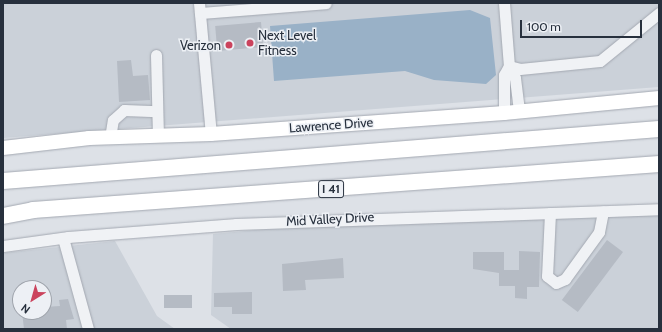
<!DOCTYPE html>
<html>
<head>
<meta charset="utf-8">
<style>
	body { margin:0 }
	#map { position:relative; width:662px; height:332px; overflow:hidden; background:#dde1e7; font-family:Cabin,sans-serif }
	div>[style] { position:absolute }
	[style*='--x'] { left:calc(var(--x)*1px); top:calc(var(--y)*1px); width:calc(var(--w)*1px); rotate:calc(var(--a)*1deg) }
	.built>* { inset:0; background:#cbd1d9 }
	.water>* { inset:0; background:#99b1c7 }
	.building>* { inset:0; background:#b5bbc4; transform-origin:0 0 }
	.roads { filter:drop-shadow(0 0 1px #a3a8b1) drop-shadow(0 0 1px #a3a8b1) }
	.minor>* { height:11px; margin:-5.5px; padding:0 5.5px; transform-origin:5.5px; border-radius:5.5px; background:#f0f2f5 }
	.major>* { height:14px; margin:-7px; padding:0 7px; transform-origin:7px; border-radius:7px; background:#fff }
	.highway>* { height:16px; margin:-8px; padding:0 8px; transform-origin:8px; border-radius:8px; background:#fff }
	.dots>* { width:11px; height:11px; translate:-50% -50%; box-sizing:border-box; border:2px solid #edf0f5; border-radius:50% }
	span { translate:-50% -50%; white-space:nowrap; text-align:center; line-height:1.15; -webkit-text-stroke:3px #edf0f5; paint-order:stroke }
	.shield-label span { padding:1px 3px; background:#edf0f5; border:1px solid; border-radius:3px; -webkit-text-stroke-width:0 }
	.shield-label { font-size:12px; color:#27303d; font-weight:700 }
	.poi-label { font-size:13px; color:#27303d }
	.left { translate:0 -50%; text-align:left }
	.right { translate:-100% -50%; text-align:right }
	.street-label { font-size:13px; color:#27303d }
	.frame { position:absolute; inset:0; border:4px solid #27303d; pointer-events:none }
	.north { position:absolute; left:12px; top:280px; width:40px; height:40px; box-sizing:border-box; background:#edf0f5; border:1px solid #9ea3ab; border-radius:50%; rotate:217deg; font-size:11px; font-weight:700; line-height:16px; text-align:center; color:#27303d }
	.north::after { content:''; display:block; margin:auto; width:14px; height:18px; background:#cb435d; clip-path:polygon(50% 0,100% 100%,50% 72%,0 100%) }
	.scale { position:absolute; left:520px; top:20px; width:122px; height:18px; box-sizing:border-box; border:2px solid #27303d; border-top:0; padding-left:5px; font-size:12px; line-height:14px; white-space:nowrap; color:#27303d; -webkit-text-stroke:3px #edf0f5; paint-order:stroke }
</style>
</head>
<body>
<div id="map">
	<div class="built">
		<i style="clip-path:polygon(3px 3px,659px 3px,659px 87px,3px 138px)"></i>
		<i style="clip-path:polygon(659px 215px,659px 329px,231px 329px,211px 315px,213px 234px,286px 227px)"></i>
		<i style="clip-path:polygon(evenodd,115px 241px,157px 316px,175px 329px,3px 329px,3px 253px,115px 241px,20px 288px,44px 288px,44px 312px,20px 312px,20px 288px)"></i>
	</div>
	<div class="water">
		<i style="clip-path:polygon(470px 10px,490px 18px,496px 75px,486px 84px,434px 80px,405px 71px,274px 81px,270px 26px)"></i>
	</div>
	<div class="building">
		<i style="left:261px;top:22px;width:25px;height:46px;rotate:85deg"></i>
		<i style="clip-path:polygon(131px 60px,133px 76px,148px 75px,150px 100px,119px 102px,117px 61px)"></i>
		<i style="left:607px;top:240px;width:20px;height:75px;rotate:37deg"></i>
		<i style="clip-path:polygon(519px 251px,540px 252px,539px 287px,527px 287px,527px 299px,515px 298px,515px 286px,499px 286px,499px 273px,473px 269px,473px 252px,504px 252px,504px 270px,519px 270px)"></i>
		<i style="clip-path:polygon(343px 258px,344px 278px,305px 280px,306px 290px,283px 291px,282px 264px)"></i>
		<i style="clip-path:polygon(252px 292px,252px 314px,232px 314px,232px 307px,214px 307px,214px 293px)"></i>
		<i style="left:192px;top:295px;width:13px;height:28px;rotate:90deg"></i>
		<i style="clip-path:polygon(68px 299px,74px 319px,66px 320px,67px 329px,24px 329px,22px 312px,44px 312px,44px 307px,60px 306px,59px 300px)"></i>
	</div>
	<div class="roads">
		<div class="minor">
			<i style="--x:199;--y:3;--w:132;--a:84.8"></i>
			<i style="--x:504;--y:3;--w:63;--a:85.5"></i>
			<i style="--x:509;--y:66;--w:13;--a:63"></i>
			<i style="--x:515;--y:78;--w:33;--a:83"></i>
			<i style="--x:200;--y:13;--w:126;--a:-4.5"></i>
			<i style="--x:156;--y:55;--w:81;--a:88.6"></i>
			<i style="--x:509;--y:66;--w:11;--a:15"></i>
			<i style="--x:520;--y:69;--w:80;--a:-5.7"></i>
			<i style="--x:600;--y:61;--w:76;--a:-39.1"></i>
			<i style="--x:504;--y:113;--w:38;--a:-90"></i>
			<i style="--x:504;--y:75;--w:10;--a:-61"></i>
			<i style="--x:110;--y:138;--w:18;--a:-81"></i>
			<i style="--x:113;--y:120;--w:15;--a:-42"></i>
			<i style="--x:124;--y:110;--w:33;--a:2"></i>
			<i style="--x:550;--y:213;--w:63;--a:92.7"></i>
			<i style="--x:547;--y:276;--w:11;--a:38"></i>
			<i style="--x:556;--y:283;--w:10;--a:-24"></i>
			<i style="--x:565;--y:279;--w:58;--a:-54.1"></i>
			<i style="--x:599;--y:232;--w:21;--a:-79"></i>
			<i style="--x:63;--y:238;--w:94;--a:74.6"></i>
			<i style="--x:3;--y:246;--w:66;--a:-7.9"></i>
			<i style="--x:68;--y:237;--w:169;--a:-4.4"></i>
			<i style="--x:236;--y:224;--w:423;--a:-2"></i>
		</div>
		<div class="major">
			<i style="--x:3;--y:148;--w:87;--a:-6.6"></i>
			<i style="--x:89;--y:138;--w:122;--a:-1.9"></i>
			<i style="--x:211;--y:134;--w:294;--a:-4.1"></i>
			<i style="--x:504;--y:113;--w:156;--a:-5.5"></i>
		</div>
		<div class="highway">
			<i style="--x:3;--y:181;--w:658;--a:-4.53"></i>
			<i style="--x:3;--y:216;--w:31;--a:-11"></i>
			<i style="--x:33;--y:210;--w:628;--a:-4.2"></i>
		</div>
	</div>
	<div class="dots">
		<i style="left:250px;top:43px;background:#cb435d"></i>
		<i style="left:229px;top:45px;background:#cb435d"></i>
	</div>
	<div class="shield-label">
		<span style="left:331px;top:189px">I 41</span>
	</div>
	<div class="poi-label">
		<span class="left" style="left:258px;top:43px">Next Level<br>Fitness</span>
		<span class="right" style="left:221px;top:45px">Verizon</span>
	</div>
	<div class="street-label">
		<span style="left:331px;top:125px;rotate:-4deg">Lawrence Drive</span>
		<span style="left:330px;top:219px;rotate:-3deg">Mid Valley Drive</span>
	</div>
	<div class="frame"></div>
	<div class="north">N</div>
	<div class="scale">100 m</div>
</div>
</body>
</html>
